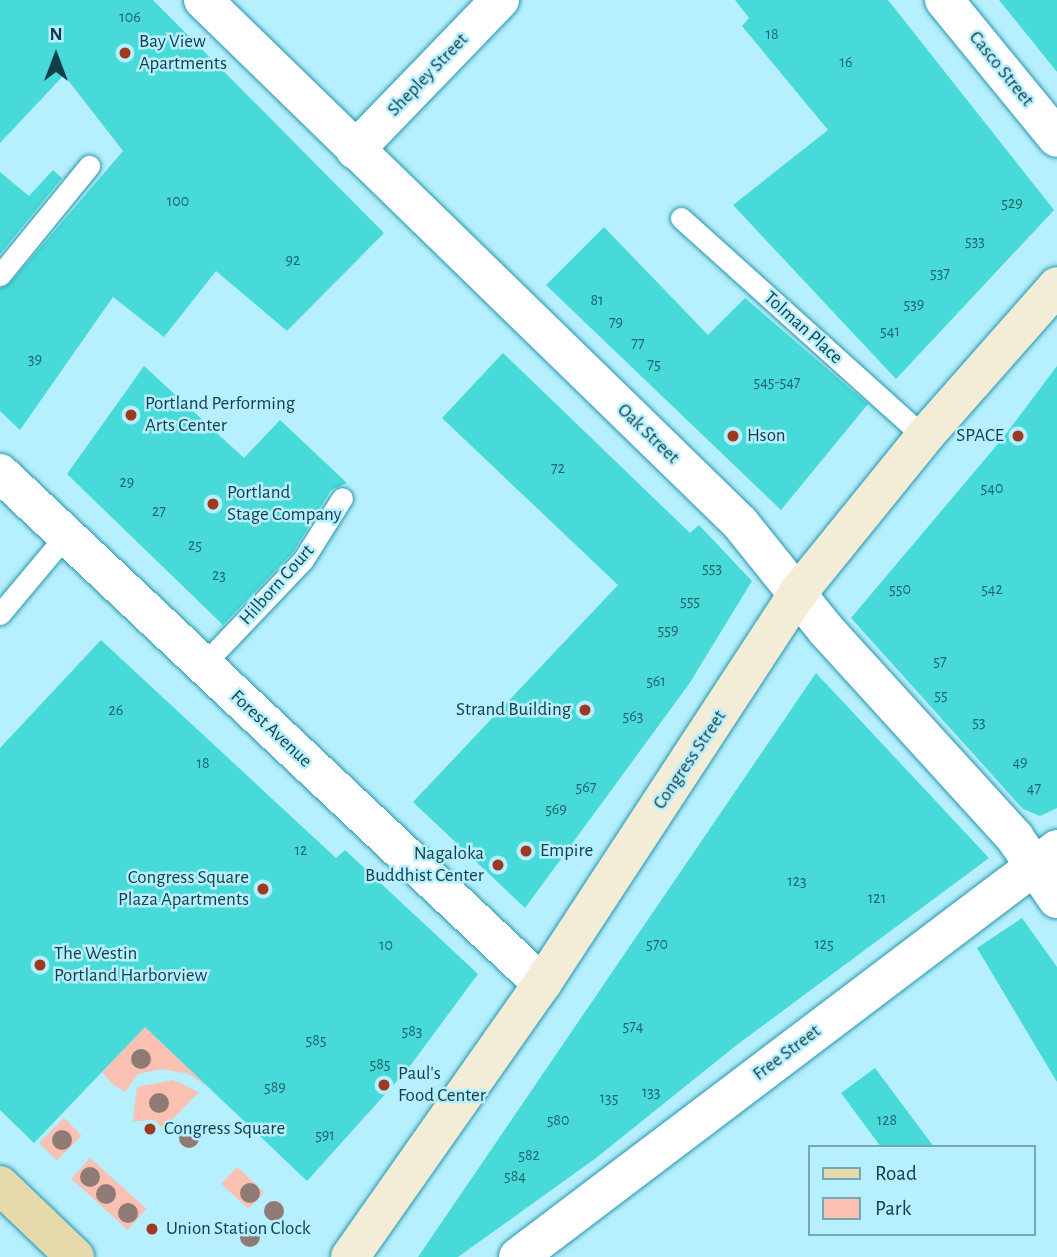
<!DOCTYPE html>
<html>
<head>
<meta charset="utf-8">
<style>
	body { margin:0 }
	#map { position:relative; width:1057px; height:1257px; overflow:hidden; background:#b6effd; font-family:"Alegreya Sans",sans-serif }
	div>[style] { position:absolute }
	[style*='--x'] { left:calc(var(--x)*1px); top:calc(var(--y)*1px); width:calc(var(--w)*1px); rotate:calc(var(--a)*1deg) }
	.green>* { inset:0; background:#fac0b2; transform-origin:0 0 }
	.building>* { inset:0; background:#47dad8 }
	.roads { filter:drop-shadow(0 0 2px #2597ad) drop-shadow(0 0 2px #2597ad) }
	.service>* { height:21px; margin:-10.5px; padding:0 10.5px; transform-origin:10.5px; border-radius:10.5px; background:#fff }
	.minor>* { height:38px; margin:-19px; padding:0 19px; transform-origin:19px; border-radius:19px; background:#fff }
	.tertiary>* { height:38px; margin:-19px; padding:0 19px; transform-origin:19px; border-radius:19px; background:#fff }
	.secondary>* { height:38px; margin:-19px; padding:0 19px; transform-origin:19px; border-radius:19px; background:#f3ecd6 }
	.primary>* { height:38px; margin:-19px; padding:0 19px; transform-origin:19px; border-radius:19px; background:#e6daad }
	.trees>* { width:20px; height:20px; margin:-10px; border-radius:50%; background:#907a76 }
	.dots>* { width:19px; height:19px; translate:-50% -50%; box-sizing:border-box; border:4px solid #b6effd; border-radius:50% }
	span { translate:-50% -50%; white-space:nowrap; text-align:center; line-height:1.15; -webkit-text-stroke:5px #b6effd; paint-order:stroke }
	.number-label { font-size:16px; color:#1e656c }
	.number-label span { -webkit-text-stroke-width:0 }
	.poi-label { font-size:19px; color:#113e48 }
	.left { translate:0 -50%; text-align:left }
	.right { translate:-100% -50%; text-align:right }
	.street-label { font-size:19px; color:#113e48 }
	.legend { position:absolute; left:808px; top:1145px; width:228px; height:91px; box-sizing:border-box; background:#b6effd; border:2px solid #74a8b5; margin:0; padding:9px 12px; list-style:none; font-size:21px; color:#113e48 }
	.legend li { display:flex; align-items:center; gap:14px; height:35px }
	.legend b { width:35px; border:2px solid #74a8b5 }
	.north { position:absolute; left:21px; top:21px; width:70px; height:70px; -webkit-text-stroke:5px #b6effd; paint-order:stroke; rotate:0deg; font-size:19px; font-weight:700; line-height:28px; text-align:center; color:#113e48 }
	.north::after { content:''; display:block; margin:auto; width:24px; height:32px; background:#113e48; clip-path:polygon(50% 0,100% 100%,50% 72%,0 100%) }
</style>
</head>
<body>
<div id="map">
	<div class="green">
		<i style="clip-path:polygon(145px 1027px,205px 1084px,205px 1085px,189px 1074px,162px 1069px,138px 1074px,125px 1092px,112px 1084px,102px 1072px)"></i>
		<i style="clip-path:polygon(173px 1080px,199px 1092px,163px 1129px,155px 1121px,133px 1121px,137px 1087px)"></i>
		<i style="left:64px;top:1118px;width:25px;height:35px;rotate:45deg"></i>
		<i style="left:90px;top:1158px;width:76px;height:28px;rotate:42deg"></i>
		<i style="left:237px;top:1167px;width:37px;height:23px;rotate:43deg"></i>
	</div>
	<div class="building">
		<i style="clip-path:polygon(0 0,153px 0,384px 233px,287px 331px,216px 271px,164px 337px,113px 297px,20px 430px,0 411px,0 288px,10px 283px,123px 151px,64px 75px,0 143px)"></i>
		<i style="clip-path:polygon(735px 0,888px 0,1054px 210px,896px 379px,733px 205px,828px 130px,742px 26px,749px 18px)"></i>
		<i style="clip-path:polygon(999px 0,1057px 0,1057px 72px)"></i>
		<i style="clip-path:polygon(53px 170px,62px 178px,0 254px,0 172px,29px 196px)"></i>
		<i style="clip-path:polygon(604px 227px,708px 335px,745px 298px,868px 404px,781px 510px,546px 285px)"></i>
		<i style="clip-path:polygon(503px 353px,690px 533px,699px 525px,752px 581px,689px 684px,525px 908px,413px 802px,618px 585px,442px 418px)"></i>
		<i style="clip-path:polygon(144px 366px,244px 458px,280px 420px,347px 483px,331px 490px,293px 552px,223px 625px,67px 474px)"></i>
		<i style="clip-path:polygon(1057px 366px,1057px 808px,1040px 816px,1023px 809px,851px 618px,1002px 439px)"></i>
		<i style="clip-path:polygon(101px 640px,336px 858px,345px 850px,478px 974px,407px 1070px,307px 1181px,145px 1027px,34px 1143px,0 1110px,0 748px)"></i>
		<i style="clip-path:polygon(816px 673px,989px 858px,738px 1044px,596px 1158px,458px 1257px,418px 1257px)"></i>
		<i style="clip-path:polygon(1022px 918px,1057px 967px,1057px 1082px,977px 948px)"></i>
		<i style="clip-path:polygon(875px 1068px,934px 1147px,881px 1147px,841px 1093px)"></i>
	</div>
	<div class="roads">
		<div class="service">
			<i style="--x:681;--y:218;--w:327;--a:42"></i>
			<i style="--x:0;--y:275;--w:141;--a:-50.8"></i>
			<i style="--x:0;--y:614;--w:103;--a:-50.1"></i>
			<i style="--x:203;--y:665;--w:145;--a:-46.4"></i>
			<i style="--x:303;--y:560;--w:73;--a:-57.8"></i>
		</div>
		<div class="minor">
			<i style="--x:203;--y:0;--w:750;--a:44.24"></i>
			<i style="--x:740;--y:523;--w:137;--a:51.2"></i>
			<i style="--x:826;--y:630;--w:281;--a:47.7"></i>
			<i style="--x:1015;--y:838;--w:74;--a:55.5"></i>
			<i style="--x:944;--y:0;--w:178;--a:50.7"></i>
			<i style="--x:355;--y:150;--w:209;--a:-46"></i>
			<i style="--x:518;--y:1257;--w:676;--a:-37.12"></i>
		</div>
		<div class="tertiary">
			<i style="--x:0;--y:473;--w:745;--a:43.31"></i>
		</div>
		<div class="secondary">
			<i style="--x:350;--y:1257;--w:334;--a:-54.9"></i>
			<i style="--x:542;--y:984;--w:466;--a:-56.8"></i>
			<i style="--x:797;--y:594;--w:202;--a:-51"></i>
			<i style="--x:924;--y:437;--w:201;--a:-48.6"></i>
		</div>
		<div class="primary">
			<i style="--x:0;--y:1185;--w:104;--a:43.8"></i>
		</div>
	</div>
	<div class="trees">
		<i style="left:141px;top:1059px"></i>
		<i style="left:159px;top:1103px"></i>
		<i style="left:189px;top:1138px"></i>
		<i style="left:62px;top:1140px"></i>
		<i style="left:90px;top:1177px"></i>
		<i style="left:250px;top:1193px"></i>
		<i style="left:106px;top:1194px"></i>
		<i style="left:274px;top:1211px"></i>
		<i style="left:128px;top:1213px"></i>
		<i style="left:250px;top:1237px"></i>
	</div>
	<div class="dots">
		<i style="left:125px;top:53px;background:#a03720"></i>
		<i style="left:131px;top:415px;background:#a03720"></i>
		<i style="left:733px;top:436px;background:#a03720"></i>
		<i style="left:1018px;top:436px;background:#a03720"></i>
		<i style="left:213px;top:504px;background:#a03720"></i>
		<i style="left:585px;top:710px;background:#a03720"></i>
		<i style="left:526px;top:851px;background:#a03720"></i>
		<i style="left:498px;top:865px;background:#a03720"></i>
		<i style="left:263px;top:889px;background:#a03720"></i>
		<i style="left:40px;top:965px;background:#a03720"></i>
		<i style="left:384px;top:1085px;background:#a03720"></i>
		<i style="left:150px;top:1129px;background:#a03720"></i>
		<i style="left:152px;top:1229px;background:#a03720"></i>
	</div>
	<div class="number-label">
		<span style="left:130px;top:17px">106</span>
		<span style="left:772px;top:34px">18</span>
		<span style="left:846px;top:62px">16</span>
		<span style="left:178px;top:201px">100</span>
		<span style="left:1012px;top:203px">529</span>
		<span style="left:975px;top:241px">533</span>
		<span style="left:293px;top:260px">92</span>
		<span style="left:940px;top:273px">537</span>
		<span style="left:597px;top:300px">81</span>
		<span style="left:914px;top:304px">539</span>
		<span style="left:616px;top:322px">79</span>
		<span style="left:890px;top:331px">541</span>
		<span style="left:638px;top:343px">77</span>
		<span style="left:35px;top:359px">39</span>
		<span style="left:654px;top:364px">75</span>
		<span style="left:777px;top:382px">545-547</span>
		<span style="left:558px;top:468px">72</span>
		<span style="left:127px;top:482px">29</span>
		<span style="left:992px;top:488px">540</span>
		<span style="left:159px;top:511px">27</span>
		<span style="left:195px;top:545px">25</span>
		<span style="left:712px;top:568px">553</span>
		<span style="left:219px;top:575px">23</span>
		<span style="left:900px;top:589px">550</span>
		<span style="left:992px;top:589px">542</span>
		<span style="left:690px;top:601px">555</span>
		<span style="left:668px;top:630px">559</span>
		<span style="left:940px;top:661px">57</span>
		<span style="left:656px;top:681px">561</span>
		<span style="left:941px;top:695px">55</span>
		<span style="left:116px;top:710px">26</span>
		<span style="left:633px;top:716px">563</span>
		<span style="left:979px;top:722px">53</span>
		<span style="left:1020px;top:762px">49</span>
		<span style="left:203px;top:763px">18</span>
		<span style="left:586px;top:787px">567</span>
		<span style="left:1034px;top:788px">47</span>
		<span style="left:556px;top:809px">569</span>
		<span style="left:301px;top:850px">12</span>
		<span style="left:797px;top:881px">123</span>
		<span style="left:877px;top:898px">121</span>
		<span style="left:657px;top:944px">570</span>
		<span style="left:824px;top:944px">125</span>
		<span style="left:386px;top:945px">10</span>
		<span style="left:633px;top:1026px">574</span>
		<span style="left:412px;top:1031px">583</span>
		<span style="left:316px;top:1040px">585</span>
		<span style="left:380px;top:1064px">585</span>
		<span style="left:275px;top:1087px">589</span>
		<span style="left:651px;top:1092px">133</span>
		<span style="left:609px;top:1098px">135</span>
		<span style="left:558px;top:1120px">580</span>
		<span style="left:887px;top:1120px">128</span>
		<span style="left:325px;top:1135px">591</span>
		<span style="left:529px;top:1155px">582</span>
		<span style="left:515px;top:1176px">584</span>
	</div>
	<div class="poi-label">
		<span class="left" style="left:139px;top:53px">Bay View<br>Apartments</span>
		<span class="left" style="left:145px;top:415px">Portland Performing<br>Arts Center</span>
		<span class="left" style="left:747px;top:436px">Hson</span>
		<span class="right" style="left:1004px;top:436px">SPACE</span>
		<span class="left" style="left:227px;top:504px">Portland<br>Stage Company</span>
		<span class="right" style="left:571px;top:710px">Strand Building</span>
		<span class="left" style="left:540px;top:851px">Empire</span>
		<span class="right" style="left:484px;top:865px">Nagaloka<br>Buddhist Center</span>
		<span class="right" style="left:249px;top:889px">Congress Square<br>Plaza Apartments</span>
		<span class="left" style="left:54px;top:965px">The Westin<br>Portland Harborview</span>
		<span class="left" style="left:398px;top:1085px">Paul's<br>Food Center</span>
		<span class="left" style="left:164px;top:1129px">Congress Square</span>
		<span class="left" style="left:166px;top:1229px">Union Station Clock</span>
	</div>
	<div class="street-label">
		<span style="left:1001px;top:69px;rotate:51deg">Casco Street</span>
		<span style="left:428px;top:75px;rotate:-46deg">Shepley Street</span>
		<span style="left:803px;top:328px;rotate:42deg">Tolman Place</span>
		<span style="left:648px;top:434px;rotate:44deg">Oak Street</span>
		<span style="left:277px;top:585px;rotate:-48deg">Hilborn Court</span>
		<span style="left:271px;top:729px;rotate:43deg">Forest Avenue</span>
		<span style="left:690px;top:760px;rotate:-56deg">Congress Street</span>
		<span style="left:787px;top:1053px;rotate:-37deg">Free Street</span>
	</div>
	<ul class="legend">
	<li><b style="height:9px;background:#e6daad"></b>Road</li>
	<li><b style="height:19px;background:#fac0b2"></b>Park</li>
	</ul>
	<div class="north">N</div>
</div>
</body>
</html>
